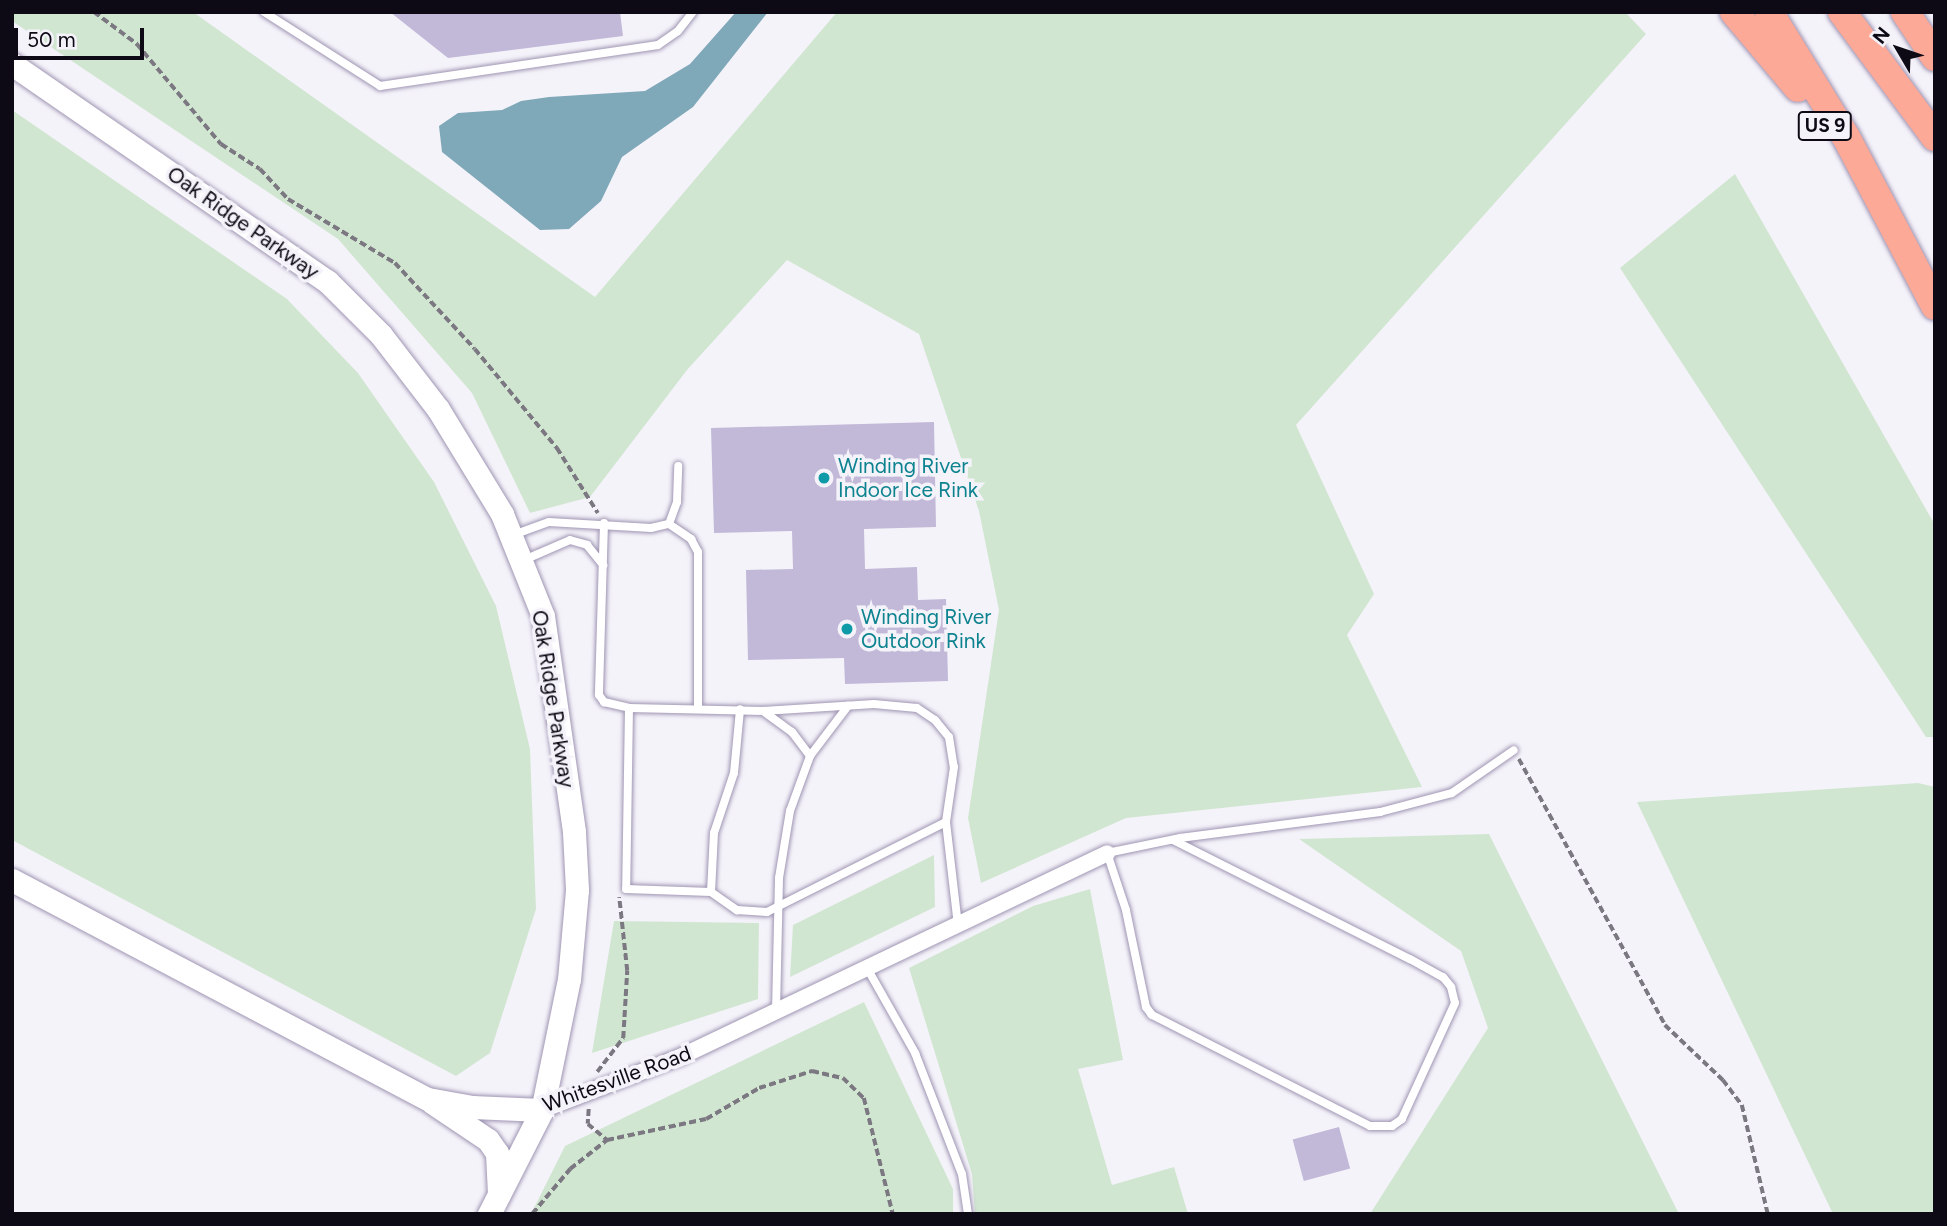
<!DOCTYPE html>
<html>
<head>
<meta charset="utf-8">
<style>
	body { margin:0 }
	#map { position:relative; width:1947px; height:1226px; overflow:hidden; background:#f5f3fa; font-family:Figtree,sans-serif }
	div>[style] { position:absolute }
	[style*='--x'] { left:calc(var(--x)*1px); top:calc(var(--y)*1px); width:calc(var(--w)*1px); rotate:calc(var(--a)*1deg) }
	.green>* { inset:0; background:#d1e6d1 }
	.water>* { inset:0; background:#7fa8b8 }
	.building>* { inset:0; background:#c2b8d8; transform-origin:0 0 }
	.path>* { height:3.5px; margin-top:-1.75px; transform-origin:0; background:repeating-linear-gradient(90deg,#7b7882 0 7px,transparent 0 10.5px) }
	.roads { filter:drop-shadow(0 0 2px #9f95b3) drop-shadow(0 0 2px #9f95b3) }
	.lane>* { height:8px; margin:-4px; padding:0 4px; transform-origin:4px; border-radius:4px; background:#fff }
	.street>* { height:16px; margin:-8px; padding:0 8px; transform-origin:8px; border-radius:8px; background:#fff }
	.secondary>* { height:23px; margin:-11.5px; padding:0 11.5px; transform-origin:11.5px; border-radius:11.5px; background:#fff }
	.highway>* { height:28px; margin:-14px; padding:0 14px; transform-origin:14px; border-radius:14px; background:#fca998 }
	.dots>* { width:19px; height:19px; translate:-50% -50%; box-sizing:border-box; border:4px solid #f5f3fa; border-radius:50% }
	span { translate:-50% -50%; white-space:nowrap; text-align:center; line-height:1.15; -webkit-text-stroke:7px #f5f3fa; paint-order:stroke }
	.shield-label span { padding:2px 5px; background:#f5f3fa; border:2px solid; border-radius:5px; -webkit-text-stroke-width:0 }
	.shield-label { font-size:19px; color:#0e0a15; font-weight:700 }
	.street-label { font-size:21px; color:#0e0a15 }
	.culture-label { font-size:21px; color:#0d838f }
	.left { translate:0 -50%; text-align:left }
	.frame { position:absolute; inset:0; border:14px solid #0e0a15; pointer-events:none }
	.north { position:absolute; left:1863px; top:14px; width:70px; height:70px; -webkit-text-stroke:5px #f5f3fa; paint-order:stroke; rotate:309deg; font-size:19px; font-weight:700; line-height:28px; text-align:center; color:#0e0a15 }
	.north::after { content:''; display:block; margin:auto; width:24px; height:32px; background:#0e0a15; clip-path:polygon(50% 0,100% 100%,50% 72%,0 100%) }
	.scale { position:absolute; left:14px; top:28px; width:130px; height:32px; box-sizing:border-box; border:4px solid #0e0a15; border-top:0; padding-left:9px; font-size:21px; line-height:24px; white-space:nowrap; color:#0e0a15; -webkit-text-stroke:5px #f5f3fa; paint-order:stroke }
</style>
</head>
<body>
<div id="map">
	<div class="green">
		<i style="clip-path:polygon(12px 12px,193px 12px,595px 297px,837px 12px,1625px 12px,1646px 34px,1296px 425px,1374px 594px,1347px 635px,1422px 787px,1126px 818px,981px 883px,968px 818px,999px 610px,979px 511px,919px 334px,787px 260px,687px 370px,590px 497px,530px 513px,472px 393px,338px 239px,12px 21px)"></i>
		<i style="clip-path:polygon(12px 110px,287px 299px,358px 373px,434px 482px,496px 606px,530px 749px,536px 909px,490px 1053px,456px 1076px,12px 840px)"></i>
		<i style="clip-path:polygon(1735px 174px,1935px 525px,1935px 737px,1926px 737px,1620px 268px)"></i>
		<i style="clip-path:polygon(1918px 783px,1935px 787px,1935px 1214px,1833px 1214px,1637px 802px)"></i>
		<i style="clip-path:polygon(1489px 834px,1679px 1214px,1370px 1214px,1488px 1028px,1461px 951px,1299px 839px)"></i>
		<i style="clip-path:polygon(934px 855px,935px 907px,790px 977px,793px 925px)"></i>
		<i style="clip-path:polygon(1090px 889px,1123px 1060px,1078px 1069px,1112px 1185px,1174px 1167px,1188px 1214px,975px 1214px,972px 1174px,909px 968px,1033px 906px)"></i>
		<i style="clip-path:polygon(614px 921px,759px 923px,758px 999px,592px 1053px)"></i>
		<i style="clip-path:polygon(864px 1002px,953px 1189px,953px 1214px,531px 1214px,565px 1146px)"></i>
	</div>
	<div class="water">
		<i style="clip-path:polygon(736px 12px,768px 12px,693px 107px,622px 157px,601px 201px,569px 229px,540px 230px,442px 152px,439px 126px,458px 113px,502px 110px,521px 101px,549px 97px,645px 91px,690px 64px)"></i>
	</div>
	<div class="building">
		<i style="clip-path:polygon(390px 12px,620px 12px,623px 36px,448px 58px)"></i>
		<i style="clip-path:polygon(934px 422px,936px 527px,864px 529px,865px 569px,917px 567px,918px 600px,946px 599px,948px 681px,845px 684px,844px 658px,748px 660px,746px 570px,793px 569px,792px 531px,714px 533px,711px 428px)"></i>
		<i style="left:1339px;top:1127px;width:43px;height:48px;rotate:75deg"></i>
	</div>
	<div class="path">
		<i style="--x:94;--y:12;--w:54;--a:36.7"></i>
		<i style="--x:137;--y:44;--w:131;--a:50"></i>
		<i style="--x:221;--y:144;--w:46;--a:32.7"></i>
		<i style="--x:260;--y:169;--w:41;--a:47"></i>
		<i style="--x:288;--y:199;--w:125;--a:30.9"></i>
		<i style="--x:395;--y:263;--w:117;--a:47.1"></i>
		<i style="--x:475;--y:349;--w:129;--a:50.4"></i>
		<i style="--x:557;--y:448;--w:77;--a:57.8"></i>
		<i style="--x:1519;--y:759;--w:303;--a:61.2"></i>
		<i style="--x:1665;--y:1025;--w:80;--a:43.5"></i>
		<i style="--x:1723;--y:1080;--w:31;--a:53"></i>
		<i style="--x:1742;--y:1105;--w:112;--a:76.6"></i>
		<i style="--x:597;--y:1072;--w:43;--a:-52.6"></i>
		<i style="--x:623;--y:1038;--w:67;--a:-86.6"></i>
		<i style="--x:627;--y:971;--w:74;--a:-96.2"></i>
		<i style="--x:589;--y:1109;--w:15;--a:94"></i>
		<i style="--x:588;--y:1124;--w:25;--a:40"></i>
		<i style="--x:532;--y:1214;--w:59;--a:-49.8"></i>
		<i style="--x:570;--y:1169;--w:47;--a:-38.1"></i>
		<i style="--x:607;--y:1140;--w:101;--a:-12"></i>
		<i style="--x:706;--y:1119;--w:61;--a:-30.3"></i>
		<i style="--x:759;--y:1088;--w:56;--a:-17.8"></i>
		<i style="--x:812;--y:1071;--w:32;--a:13"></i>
		<i style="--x:843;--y:1078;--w:29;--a:44"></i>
		<i style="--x:864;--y:1098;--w:120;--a:76"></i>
	</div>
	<div class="roads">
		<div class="lane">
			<i style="--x:264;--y:12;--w:138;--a:32.5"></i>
			<i style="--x:380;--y:86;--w:281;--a:-8.4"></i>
			<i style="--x:658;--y:45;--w:24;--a:-35"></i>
			<i style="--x:678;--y:31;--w:24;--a:-52"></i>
			<i style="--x:604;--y:523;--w:172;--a:91.7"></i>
			<i style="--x:599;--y:695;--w:9;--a:54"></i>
			<i style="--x:604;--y:702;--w:26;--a:13"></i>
			<i style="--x:629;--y:708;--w:134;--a:1.3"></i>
			<i style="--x:763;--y:711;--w:111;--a:-3.6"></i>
			<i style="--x:874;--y:704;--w:43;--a:5.3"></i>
			<i style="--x:917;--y:708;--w:22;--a:34"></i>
			<i style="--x:935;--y:720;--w:22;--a:51"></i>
			<i style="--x:949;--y:737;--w:30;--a:81"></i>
			<i style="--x:954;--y:767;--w:56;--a:98.3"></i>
			<i style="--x:946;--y:822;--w:104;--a:83.4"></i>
			<i style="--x:669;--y:524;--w:23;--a:-70"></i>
			<i style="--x:677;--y:502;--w:36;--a:-88"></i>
			<i style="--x:513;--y:535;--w:38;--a:-20"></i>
			<i style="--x:549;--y:522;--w:102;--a:3.4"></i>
			<i style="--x:651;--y:528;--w:18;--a:-13"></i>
			<i style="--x:669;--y:524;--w:27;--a:34"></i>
			<i style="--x:691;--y:539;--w:15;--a:62"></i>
			<i style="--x:698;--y:552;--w:156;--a:90"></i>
			<i style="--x:524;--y:560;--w:50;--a:-23.5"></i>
			<i style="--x:570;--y:540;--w:18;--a:16"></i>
			<i style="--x:587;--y:545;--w:26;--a:51"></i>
			<i style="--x:629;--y:708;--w:181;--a:90.9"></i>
			<i style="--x:626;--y:889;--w:85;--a:2"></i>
			<i style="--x:711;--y:892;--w:32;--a:35"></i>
			<i style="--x:737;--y:910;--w:30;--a:4"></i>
			<i style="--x:767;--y:912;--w:200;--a:-26.7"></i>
			<i style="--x:763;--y:711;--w:36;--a:36"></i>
			<i style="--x:792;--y:732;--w:30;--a:53"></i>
			<i style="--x:1173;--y:840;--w:265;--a:26.7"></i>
			<i style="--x:1410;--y:959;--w:38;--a:29"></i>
			<i style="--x:1443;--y:977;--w:13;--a:51"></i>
			<i style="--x:1451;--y:987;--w:16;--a:76"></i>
			<i style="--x:1455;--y:1003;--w:128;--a:114.6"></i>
			<i style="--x:1402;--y:1119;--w:12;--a:145"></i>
			<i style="--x:1392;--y:1126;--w:22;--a:180"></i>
			<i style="--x:1370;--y:1126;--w:245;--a:-153"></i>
			<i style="--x:1152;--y:1015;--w:10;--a:-127"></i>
			<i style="--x:1146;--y:1007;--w:99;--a:-101.7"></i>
			<i style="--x:1126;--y:910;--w:60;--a:-108.4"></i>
			<i style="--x:1107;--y:853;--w:75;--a:-11.6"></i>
			<i style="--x:1180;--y:838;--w:202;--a:-7.4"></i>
			<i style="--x:1380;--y:812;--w:74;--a:-14.8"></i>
			<i style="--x:1452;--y:793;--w:75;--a:-34.7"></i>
			<i style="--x:711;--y:892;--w:59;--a:-87.1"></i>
			<i style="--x:714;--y:833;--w:63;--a:-71.6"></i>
			<i style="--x:734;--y:773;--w:64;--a:-84.6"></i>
			<i style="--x:867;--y:968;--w:98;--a:60.5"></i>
			<i style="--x:915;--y:1053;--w:130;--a:68.8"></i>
			<i style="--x:962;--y:1174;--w:40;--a:81.5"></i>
			<i style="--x:776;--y:1011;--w:133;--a:-88.7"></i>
			<i style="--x:779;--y:878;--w:68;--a:-80.7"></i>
			<i style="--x:790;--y:811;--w:59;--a:-70"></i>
			<i style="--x:810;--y:756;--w:63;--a:-52.8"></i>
		</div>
		<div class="street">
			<i style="--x:542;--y:1110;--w:148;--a:-21"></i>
			<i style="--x:680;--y:1057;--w:473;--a:-25.5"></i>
		</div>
		<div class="secondary">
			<i style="--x:12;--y:64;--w:383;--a:34.6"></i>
			<i style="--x:327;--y:281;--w:76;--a:45"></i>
			<i style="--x:381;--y:335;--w:93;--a:52.4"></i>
			<i style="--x:438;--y:409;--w:123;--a:58.6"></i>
			<i style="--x:502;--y:514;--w:110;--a:68.1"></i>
			<i style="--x:543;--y:616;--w:218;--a:81.8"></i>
			<i style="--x:574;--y:832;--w:58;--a:87"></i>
			<i style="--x:577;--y:890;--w:89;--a:95.1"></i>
			<i style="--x:569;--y:979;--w:134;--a:101.6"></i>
			<i style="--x:542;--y:1110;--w:117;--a:117"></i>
			<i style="--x:12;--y:880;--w:470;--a:27.8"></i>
			<i style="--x:428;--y:1099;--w:45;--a:10.3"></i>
			<i style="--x:472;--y:1107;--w:70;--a:2.5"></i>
			<i style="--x:433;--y:1103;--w:66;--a:33.9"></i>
			<i style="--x:488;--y:1140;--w:16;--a:55"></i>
			<i style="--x:497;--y:1153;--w:41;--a:87.2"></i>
		</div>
		<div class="highway">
			<i style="--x:1734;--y:12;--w:99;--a:49.9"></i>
			<i style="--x:1769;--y:12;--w:147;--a:58.4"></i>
			<i style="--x:1846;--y:137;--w:191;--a:62.2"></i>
			<i style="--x:1842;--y:12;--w:156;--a:53.4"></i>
			<i style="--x:1905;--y:12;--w:54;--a:56.3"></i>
		</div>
	</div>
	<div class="dots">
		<i style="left:824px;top:478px;background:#0f9aa8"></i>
		<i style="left:847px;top:629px;background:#0f9aa8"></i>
	</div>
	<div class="shield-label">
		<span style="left:1825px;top:126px">US 9</span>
	</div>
	<div class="street-label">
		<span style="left:243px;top:223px;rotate:35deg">Oak Ridge Parkway</span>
		<span style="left:553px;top:699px;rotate:81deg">Oak Ridge Parkway</span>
		<span style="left:617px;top:1079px;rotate:-20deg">Whitesville Road</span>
	</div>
	<div class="culture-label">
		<span class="left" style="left:838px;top:478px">Winding River<br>Indoor Ice Rink</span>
		<span class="left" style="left:861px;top:629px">Winding River<br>Outdoor Rink</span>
	</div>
	<div class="frame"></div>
	<div class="north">N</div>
	<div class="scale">50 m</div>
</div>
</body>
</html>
